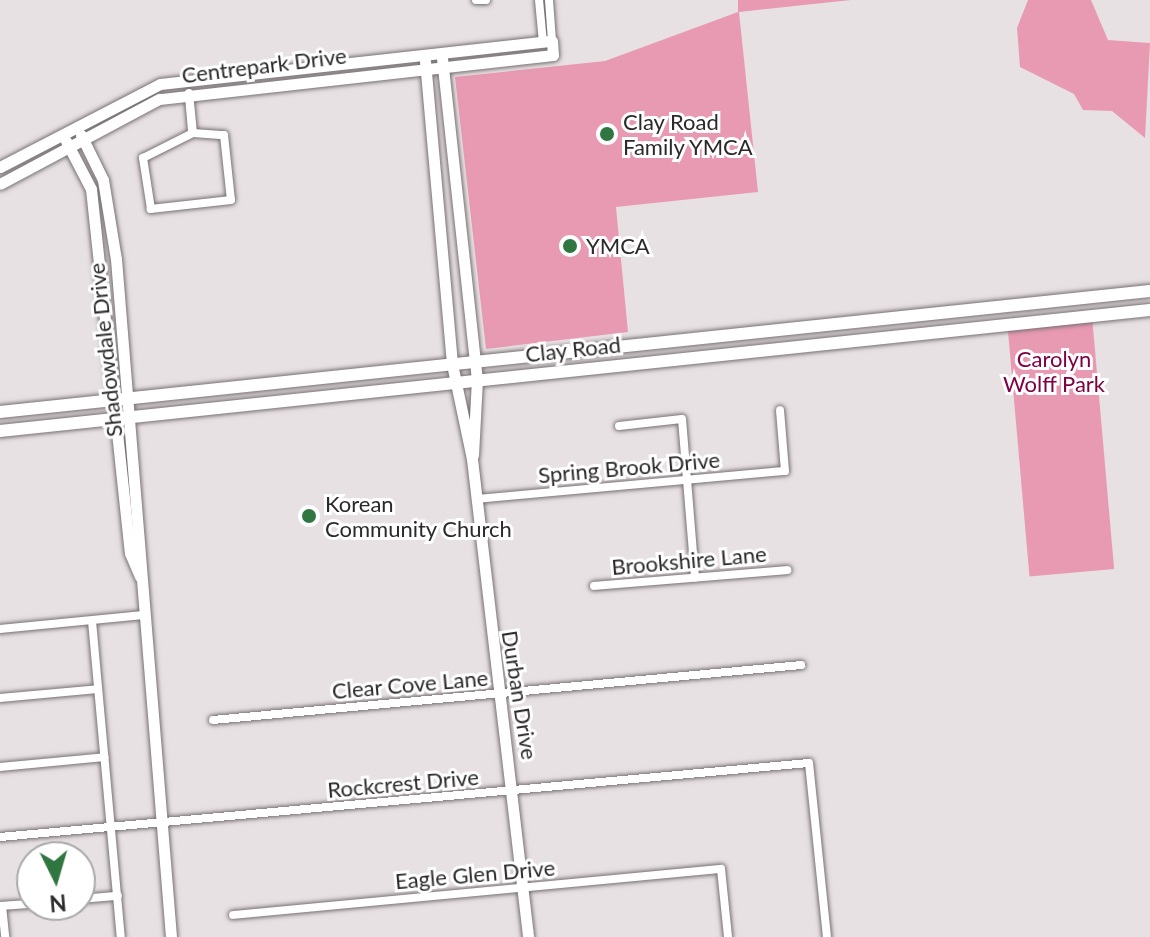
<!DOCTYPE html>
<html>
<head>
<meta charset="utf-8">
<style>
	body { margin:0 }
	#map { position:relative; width:1150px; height:937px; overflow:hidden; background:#e8e1e3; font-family:Lato,sans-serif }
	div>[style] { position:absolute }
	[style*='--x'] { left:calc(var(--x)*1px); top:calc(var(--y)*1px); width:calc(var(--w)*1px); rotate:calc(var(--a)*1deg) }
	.green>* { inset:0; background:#e99ab3; transform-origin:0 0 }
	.roads { filter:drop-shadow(0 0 2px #787173) drop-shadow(0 0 2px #787173) }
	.street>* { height:8px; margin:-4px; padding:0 4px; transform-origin:4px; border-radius:4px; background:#fff }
	.secondary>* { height:11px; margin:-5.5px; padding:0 5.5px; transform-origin:5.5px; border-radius:5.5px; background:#fff }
	.primary>* { height:12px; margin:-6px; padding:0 6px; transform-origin:6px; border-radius:6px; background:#fff }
	.dots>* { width:22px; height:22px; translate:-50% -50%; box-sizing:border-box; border:4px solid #fff; border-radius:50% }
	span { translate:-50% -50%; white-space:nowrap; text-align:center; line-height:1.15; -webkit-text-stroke:6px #fff; paint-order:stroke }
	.street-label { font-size:22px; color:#2b2929 }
	.poi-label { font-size:22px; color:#2b2929 }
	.left { translate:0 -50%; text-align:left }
	.park-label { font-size:22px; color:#800043 }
	.north { position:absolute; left:16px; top:841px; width:80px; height:80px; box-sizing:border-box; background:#fff; border:2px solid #aaa9a9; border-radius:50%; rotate:175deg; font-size:22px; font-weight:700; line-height:32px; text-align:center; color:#2b2929 }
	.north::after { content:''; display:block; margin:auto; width:28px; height:36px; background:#307641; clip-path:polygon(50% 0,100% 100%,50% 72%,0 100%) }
</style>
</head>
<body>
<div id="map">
	<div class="green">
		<i style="clip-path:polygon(738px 0,851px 0,739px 12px,758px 192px,616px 207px,628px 332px,486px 349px,455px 77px,605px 61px,738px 12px)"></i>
		<i style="clip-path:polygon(1028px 0,1091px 0,1108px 40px,1150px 43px,1145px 138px,1112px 111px,1083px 110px,1074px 94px,1020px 67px,1017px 28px)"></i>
		<i style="left:1092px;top:316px;width:254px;height:85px;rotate:85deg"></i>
	</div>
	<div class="roads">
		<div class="street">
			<i style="--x:476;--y:0;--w:10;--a:0"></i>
			<i style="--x:539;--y:0;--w:42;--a:84.6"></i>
			<i style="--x:549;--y:0;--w:41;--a:85.8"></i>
			<i style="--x:189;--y:93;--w:40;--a:84.3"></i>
			<i style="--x:189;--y:96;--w:34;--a:85"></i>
			<i style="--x:193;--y:133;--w:31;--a:4"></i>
			<i style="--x:224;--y:135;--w:65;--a:83.9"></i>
			<i style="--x:231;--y:200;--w:81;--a:173.6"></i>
			<i style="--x:151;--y:209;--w:52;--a:-98.9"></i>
			<i style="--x:143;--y:158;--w:56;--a:-26.6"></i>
			<i style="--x:619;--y:426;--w:63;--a:-6.3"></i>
			<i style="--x:682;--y:419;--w:159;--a:85.3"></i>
			<i style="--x:476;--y:499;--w:310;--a:-5.2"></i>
			<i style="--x:785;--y:471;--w:61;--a:-94.7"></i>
			<i style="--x:594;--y:586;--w:194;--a:-4.7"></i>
			<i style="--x:92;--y:621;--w:317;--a:84.8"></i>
			<i style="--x:0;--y:629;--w:144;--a:-5.6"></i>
			<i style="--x:0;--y:698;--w:98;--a:-5.2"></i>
			<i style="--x:213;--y:720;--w:591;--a:-5.34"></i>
			<i style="--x:0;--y:767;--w:105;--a:-5.4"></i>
			<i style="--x:0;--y:837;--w:812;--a:-5.23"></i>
			<i style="--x:809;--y:763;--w:175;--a:84.1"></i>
			<i style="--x:80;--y:899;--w:38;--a:-5"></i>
			<i style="--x:0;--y:906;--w:32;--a:-4"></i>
			<i style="--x:2;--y:906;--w:31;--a:84"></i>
			<i style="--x:233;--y:915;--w:490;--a:-5.4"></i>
			<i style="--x:721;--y:869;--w:68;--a:84.1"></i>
		</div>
		<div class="secondary">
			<i style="--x:442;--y:58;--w:323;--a:83.8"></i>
			<i style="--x:477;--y:379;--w:76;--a:93"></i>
			<i style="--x:425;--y:61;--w:304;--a:84.9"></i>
			<i style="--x:452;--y:364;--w:97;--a:78.1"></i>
			<i style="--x:472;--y:459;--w:481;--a:83.3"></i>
			<i style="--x:81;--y:135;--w:50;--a:63.9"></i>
			<i style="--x:103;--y:180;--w:80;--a:80.7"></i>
			<i style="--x:116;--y:259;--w:680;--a:85.36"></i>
			<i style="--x:66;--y:141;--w:54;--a:62.5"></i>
			<i style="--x:91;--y:189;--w:366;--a:83.9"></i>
			<i style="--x:130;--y:553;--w:26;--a:67"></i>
			<i style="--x:0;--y:167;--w:180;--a:-27.4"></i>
			<i style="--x:160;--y:84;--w:394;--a:-6.3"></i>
			<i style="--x:552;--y:41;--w:14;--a:86"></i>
			<i style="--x:553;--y:55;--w:396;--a:173.6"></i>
			<i style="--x:159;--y:99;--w:180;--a:151.9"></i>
		</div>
		<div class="primary">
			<i style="--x:0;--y:412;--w:1156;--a:-6.01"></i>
			<i style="--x:0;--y:431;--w:1156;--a:-6.01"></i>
		</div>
	</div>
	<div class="dots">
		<i style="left:607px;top:134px;background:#307641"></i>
		<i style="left:570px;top:246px;background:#307641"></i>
		<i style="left:309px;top:516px;background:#307641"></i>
	</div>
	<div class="street-label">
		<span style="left:264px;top:65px;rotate:-7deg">Centrepark Drive</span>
		<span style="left:573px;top:349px;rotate:-6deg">Clay Road</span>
		<span style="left:105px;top:350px;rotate:-96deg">Shadowdale Drive</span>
		<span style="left:629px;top:467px;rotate:-5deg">Spring Brook Drive</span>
		<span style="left:689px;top:560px;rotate:-5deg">Brookshire Lane</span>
		<span style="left:410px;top:684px;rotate:-5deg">Clear Cove Lane</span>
		<span style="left:520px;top:695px;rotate:81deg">Durban Drive</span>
		<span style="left:403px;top:783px;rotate:-5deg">Rockcrest Drive</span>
		<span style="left:475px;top:874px;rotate:-5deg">Eagle Glen Drive</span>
	</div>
	<div class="poi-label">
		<span class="left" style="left:623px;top:134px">Clay Road<br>Family YMCA</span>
		<span class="left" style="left:586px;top:246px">YMCA</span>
		<span class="left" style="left:325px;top:516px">Korean<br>Community Church</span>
	</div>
	<div class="park-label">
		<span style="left:1054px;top:371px">Carolyn<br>Wolff Park</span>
	</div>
	<div class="north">N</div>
</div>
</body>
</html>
